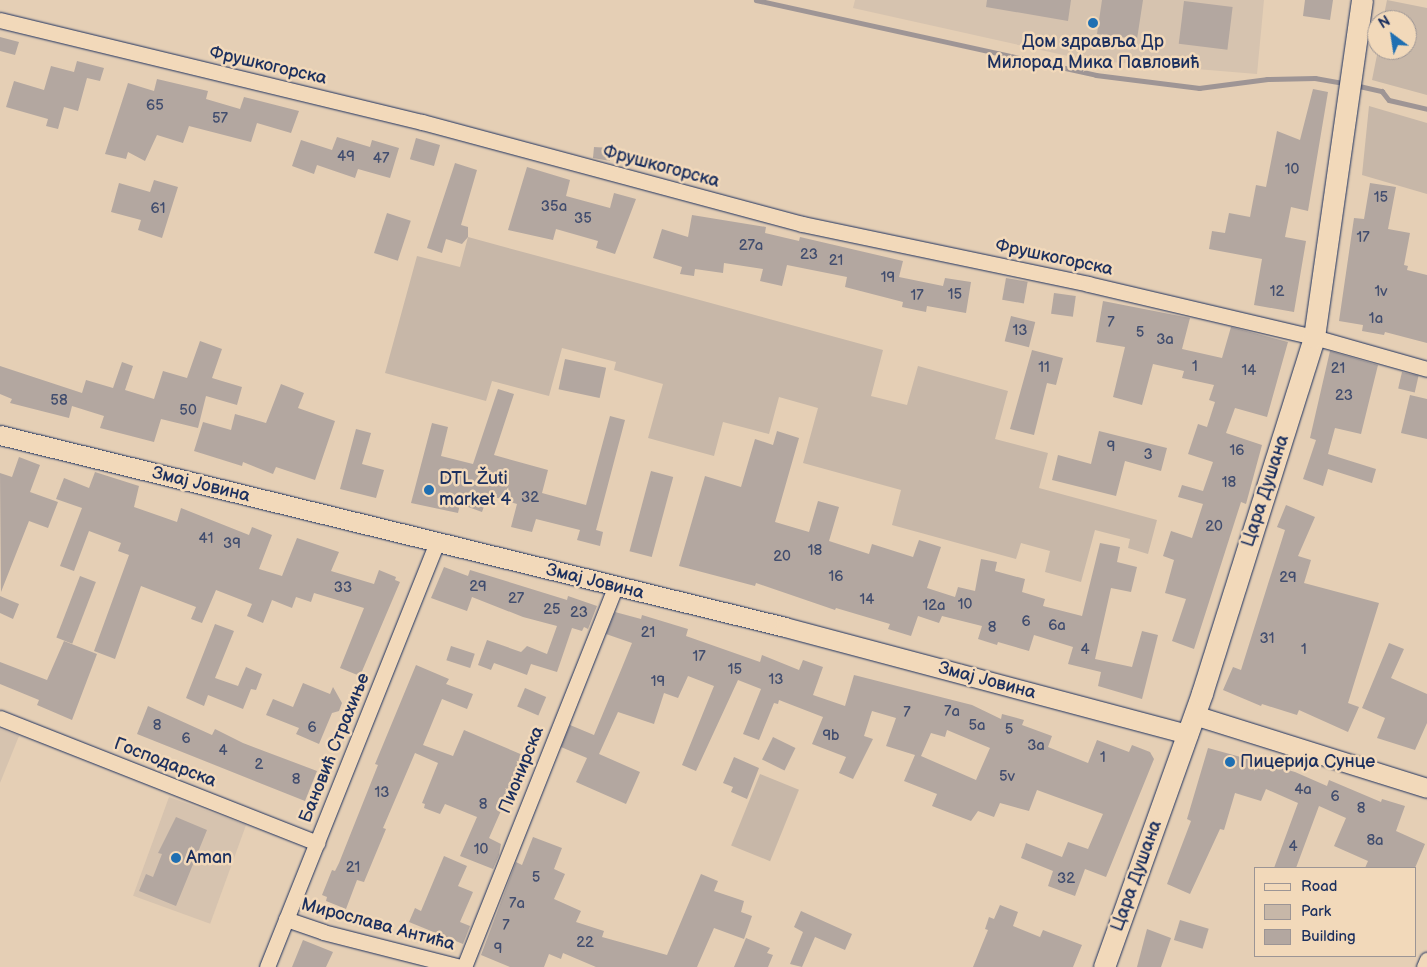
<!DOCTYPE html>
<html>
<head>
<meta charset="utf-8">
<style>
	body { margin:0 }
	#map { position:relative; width:1427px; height:967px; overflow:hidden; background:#e5cfb5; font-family:"Balsamiq Sans",sans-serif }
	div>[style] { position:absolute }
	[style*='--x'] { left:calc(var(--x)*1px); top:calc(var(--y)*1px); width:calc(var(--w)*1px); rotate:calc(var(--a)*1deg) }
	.built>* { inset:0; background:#d6c3af; transform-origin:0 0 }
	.green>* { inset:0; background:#c7b7a8; transform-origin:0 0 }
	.stream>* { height:4.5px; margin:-2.25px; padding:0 2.25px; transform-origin:2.25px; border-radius:2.25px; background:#9e9595 }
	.building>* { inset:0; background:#b3a7a0; transform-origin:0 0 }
	.roads { filter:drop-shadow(0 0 1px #1b2f5e) drop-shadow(0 0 1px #1b2f5e) }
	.minor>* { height:15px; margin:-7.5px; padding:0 7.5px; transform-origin:7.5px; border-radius:7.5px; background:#f2d9ba }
	.tertiary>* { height:19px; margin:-9.5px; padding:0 9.5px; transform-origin:9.5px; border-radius:9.5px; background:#f2d9ba }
	.secondary>* { height:21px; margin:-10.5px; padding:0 10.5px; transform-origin:10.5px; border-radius:10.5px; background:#f2d9ba }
	.dots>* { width:14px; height:14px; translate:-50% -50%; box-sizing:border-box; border:2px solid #f2d9ba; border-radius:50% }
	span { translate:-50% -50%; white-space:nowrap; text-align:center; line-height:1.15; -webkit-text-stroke:5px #f2d9ba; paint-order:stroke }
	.number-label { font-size:15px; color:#414d6e }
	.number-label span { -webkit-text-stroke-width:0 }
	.poi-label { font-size:18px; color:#1b2f5e }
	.left { translate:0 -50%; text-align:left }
	.street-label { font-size:18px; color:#1b2f5e }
	.legend { position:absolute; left:1254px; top:867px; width:162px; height:90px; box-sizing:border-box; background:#f2d9ba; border:1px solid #9c9595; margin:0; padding:6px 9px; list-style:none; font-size:15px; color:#1b2f5e }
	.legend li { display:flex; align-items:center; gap:10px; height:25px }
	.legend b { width:25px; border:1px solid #9c9595 }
	.north { position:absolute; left:1367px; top:10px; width:50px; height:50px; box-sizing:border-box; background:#f2d9ba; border:1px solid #9c9595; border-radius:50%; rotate:329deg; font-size:14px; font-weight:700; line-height:20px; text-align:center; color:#1b2f5e }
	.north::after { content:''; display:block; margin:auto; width:18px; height:22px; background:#1f6fb2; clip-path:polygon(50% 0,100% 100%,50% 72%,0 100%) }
</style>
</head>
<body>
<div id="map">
	<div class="built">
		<i style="clip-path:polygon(855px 0,1264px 0,1257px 74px,1086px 60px,853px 8px)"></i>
		<i style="clip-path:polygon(0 729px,19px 736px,0 783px)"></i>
		<i style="left:169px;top:797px;width:82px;height:105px;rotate:20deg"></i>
	</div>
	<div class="green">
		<i style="clip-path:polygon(1387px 0,1427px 8px,1427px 95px,1372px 80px,1378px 50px,1407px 50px,1407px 20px,1383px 20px)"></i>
		<i style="clip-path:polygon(1369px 106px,1427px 123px,1427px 194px,1362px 175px)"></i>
		<i style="clip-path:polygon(468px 237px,883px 350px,871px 396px,907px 405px,918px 366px,1008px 391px,995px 439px,1048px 453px,1039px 488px,1157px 520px,1148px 554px,1128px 548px,1130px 539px,1095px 530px,1081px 582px,1045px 572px,1050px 551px,1021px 543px,1016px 559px,892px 525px,901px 490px,803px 463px,818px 408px,779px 397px,769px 434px,723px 422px,714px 456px,648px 438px,663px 384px,614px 370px,616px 362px,562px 348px,549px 396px,492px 381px,486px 401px,385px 373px,417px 256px,460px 267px)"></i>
		<i style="left:760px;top:774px;width:42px;height:77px;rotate:22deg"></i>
	</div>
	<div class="stream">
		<i style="--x:756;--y:0;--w:348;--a:12.4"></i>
		<i style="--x:1096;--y:75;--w:104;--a:7.2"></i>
		<i style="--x:1199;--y:88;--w:69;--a:-7.5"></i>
		<i style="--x:1267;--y:79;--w:48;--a:-1.2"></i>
		<i style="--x:1315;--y:78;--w:29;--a:10"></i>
		<i style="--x:1355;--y:85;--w:28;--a:13"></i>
		<i style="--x:1382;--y:91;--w:11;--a:52"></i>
		<i style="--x:1389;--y:100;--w:39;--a:13"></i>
	</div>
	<div class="building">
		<i style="clip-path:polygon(987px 0,1071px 0,1068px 21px,986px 7px)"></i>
		<i style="clip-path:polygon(1102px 0,1143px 0,1137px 39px,1097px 34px)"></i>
		<i style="clip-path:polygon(1305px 0,1333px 0,1330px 20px,1303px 16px)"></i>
		<i style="left:1184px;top:1px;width:49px;height:43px;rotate:7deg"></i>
		<i style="clip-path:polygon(0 37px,19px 42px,15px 55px,0 51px)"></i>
		<i style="clip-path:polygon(77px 61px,104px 68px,100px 81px,87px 78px,78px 111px,64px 107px,58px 129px,46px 126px,48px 119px,6px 107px,14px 81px,44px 90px,51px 66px,74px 72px)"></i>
		<i style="clip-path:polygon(157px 79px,208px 91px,206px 99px,240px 109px,244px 97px,299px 111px,291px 133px,257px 123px,251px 142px,189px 126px,183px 143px,157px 135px,145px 161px,128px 152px,126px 159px,105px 154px,128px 83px,154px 91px)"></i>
		<i style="clip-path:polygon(1313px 89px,1328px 92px,1308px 211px,1291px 207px,1285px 237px,1306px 241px,1294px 312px,1254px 305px,1262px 259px,1209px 249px,1212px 231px,1225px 233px,1229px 213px,1250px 217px,1256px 185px,1266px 187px,1277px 131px,1300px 140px)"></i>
		<i style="clip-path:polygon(337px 137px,370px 147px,372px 140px,399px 148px,390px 178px,358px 169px,355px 178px,317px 165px,314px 174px,292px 166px,301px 140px,332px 150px)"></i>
		<i style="left:416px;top:138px;width:25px;height:22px;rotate:16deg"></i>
		<i style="clip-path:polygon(594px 147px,610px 148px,610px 161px,593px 158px)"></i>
		<i style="clip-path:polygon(455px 163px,477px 170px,461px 225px,468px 227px,468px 237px,462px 244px,446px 239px,442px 253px,427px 248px)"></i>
		<i style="clip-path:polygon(527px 167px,570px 180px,566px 196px,610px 208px,614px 193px,636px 199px,615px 254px,596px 248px,598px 241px,556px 229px,553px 240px,508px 230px)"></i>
		<i style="clip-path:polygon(154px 180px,178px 187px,162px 238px,138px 230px,141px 220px,111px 212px,119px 183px,150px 192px)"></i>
		<i style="clip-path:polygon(1370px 183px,1396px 187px,1388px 229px,1410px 233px,1404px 265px,1408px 266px,1407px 270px,1427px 275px,1427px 343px,1385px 332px,1384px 335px,1362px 331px,1363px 325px,1339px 321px,1354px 218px,1364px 219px)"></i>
		<i style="left:387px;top:213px;width:25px;height:42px;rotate:18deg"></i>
		<i style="clip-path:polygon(692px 215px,766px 227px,765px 233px,799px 241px,800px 237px,903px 261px,899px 277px,943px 286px,945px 278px,971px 282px,966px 313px,927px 306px,926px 312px,902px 307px,903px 302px,845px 287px,847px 277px,787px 265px,782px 286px,760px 281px,763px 269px,724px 263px,723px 273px,695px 269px,694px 276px,680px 274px,682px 267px,653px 258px,662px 229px,688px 237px)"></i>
		<i style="left:1006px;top:278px;width:22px;height:22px;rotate:10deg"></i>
		<i style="left:1054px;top:293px;width:22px;height:21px;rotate:8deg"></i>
		<i style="clip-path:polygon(1103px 301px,1190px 318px,1182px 349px,1222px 358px,1231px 327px,1288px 342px,1267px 417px,1235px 408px,1226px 433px,1262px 445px,1246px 504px,1241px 502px,1194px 649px,1172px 641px,1186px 599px,1165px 593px,1174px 560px,1163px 556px,1171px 531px,1192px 538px,1203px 504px,1178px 497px,1182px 485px,1203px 491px,1213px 462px,1188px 454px,1198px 424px,1207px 427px,1215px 402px,1209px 400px,1214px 385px,1182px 378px,1184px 371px,1153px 364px,1142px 405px,1113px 397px,1125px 347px,1096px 342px)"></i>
		<i style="left:1011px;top:316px;width:25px;height:26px;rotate:14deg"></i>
		<i style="clip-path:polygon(200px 341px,222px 349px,212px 378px,242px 387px,237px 405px,206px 396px,198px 428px,161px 419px,154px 442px,100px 428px,104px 416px,72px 406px,69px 418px,10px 403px,12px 399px,0 394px,0 366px,82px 393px,86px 380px,113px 388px,122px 362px,133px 366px,125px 390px,154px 399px,163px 371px,187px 378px)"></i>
		<i style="clip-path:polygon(1032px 350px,1063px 358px,1056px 385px,1047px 383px,1034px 435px,1010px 429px)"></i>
		<i style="clip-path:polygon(1330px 351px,1378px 365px,1361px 434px,1335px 428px,1328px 454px,1376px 469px,1372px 483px,1328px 469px,1323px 486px,1303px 479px,1316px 440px,1310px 438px)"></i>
		<i style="left:565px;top:359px;width:42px;height:31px;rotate:12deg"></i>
		<i style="left:1402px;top:372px;width:17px;height:17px;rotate:13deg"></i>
		<i style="clip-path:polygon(281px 384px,304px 393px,298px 408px,335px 421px,315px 480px,276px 467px,273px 474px,243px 462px,242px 466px,194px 451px,203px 422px,231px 430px,235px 414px,266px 423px)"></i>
		<i style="clip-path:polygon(498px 389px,514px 394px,494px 455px,548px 470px,542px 493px,586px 505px,610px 416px,625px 420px,596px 530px,603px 532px,600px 546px,577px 540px,580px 530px,536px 519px,532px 532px,511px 527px,517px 504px,488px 495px,482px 512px,460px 504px,458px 513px,411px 503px,432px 423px,448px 427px,441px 456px,473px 464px)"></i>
		<i style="clip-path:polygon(1410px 395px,1427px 399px,1427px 439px,1401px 433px)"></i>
		<i style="clip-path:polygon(356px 429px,371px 433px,362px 464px,384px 470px,376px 498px,340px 489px)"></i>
		<i style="clip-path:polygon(777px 431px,799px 438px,775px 522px,809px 532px,818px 501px,839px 507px,829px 541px,869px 554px,872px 544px,913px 557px,919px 540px,941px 547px,927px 588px,955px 597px,958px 587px,975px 591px,981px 559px,997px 562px,995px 571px,1025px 579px,1022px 592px,1045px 599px,1043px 606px,1082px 616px,1100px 543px,1120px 547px,1117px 562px,1137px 567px,1131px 592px,1111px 588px,1095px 659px,1132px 667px,1142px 631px,1158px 635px,1142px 699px,1098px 686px,1101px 672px,1068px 664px,1073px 647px,1034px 635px,1029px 651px,998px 642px,997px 645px,978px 639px,982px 626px,942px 616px,939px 623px,918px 616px,911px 636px,888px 629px,890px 624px,836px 608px,835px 610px,756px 583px,755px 586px,679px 566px,705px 476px,741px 487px,755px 439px,773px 445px)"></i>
		<i style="clip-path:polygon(1099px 431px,1167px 448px,1161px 471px,1125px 461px,1116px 496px,1052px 480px,1058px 455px,1091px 464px)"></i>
		<i style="clip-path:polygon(19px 457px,40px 465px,30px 492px,58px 502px,48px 528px,29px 521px,1px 592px,0 473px,12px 477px)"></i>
		<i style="left:651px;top:471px;width:23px;height:83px;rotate:15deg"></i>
		<i style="clip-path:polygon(95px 472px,139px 486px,134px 507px,177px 522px,181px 508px,249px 535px,252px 527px,272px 535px,259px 569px,282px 576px,297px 538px,339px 552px,331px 571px,374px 584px,379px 570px,396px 577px,395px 580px,400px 582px,360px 676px,340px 668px,364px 608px,314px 593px,311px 602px,296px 597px,292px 608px,272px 600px,263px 623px,247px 616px,252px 604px,216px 590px,202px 623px,191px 619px,196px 607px,141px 586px,115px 659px,94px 651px,129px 555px,118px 551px,121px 543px,89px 531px,74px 571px,60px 566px,82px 508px,56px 499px,64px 478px,89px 488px)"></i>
		<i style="clip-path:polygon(1286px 505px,1315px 517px,1298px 556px,1311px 560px,1304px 583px,1379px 603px,1348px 703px,1359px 707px,1348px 732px,1299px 710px,1297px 715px,1262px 704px,1261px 706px,1223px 690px,1233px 667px,1241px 670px,1285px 530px,1277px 527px)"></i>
		<i style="clip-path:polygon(444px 567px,468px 576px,470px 570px,567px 600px,568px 596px,597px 606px,588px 629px,584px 627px,582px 631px,572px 628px,557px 672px,531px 664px,527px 675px,494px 663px,491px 670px,478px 665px,487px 640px,521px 652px,527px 646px,547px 654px,557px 626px,523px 617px,472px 597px,467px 611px,431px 598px)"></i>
		<i style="left:80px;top:576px;width:17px;height:66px;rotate:21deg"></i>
		<i style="clip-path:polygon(0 596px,19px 604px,13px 619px,0 613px)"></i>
		<i style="clip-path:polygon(evenodd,615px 612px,641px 619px,642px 615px,688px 629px,686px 636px,760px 662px,762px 655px,799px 670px,803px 660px,823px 667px,813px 695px,845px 706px,854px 675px,972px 705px,1001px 719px,1002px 714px,1024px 720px,1022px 725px,1052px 736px,1048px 747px,1088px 763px,1097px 740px,1129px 752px,1132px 745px,1150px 752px,1154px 759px,1106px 877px,1085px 869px,1075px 896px,1048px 886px,1053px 871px,1021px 858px,1026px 843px,1062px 857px,1068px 842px,1088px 849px,1103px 814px,1037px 790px,1029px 811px,1000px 803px,994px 817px,978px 811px,971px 821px,932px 806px,937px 794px,904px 781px,915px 755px,886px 746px,896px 718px,872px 711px,864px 736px,873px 739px,853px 779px,839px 773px,846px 757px,812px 744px,823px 717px,779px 700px,778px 704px,774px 703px,759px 740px,743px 734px,761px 689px,738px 680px,696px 771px,682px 765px,714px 686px,688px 676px,678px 698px,664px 693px,654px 724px,618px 712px,599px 754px,640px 772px,626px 804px,576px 782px,587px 758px,561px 747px,570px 725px,594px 735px,621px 670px,632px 643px,606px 634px,615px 612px,947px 730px,990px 748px,976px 780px,921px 756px,931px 733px,945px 737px,947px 730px)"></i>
		<i style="clip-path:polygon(215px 624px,234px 631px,215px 678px,238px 686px,246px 667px,262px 674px,256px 690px,251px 689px,243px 709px,208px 695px,204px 706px,186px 698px)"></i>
		<i style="clip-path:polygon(64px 641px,97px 654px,72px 720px,37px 705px,39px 700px,0 684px,0 662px,47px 680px)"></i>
		<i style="clip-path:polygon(1389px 643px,1404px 649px,1391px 678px,1427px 694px,1427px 723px,1415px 750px,1377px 738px,1385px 718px,1362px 708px)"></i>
		<i style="left:451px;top:646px;width:25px;height:15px;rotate:18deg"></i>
		<i style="clip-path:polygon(416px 665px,449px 679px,446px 684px,473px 694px,467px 709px,442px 699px,423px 745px,453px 756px,464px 730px,525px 756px,489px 838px,501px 844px,499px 855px,493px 869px,460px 856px,477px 817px,445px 804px,440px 814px,424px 808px,425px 804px,422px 803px,438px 763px,415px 753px,383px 828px,386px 829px,364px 882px,357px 880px,346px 909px,326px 901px,327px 897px,322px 895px,332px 870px,335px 871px,339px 863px,378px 765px,375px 764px)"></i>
		<i style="clip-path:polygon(303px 683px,330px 694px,333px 687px,342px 703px,339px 711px,332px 713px,319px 744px,296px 734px,299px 728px,266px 715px,273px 699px,293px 707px)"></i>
		<i style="left:525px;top:688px;width:23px;height:20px;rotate:23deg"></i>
		<i style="clip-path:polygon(148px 706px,212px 735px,215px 729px,243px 743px,317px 771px,305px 801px,137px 734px)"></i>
		<i style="left:773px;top:737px;width:25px;height:25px;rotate:26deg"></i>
		<i style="clip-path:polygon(1208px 748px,1295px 772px,1327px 786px,1329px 780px,1381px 802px,1382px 799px,1405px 806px,1396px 831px,1425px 844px,1415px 868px,1365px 868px,1368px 861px,1334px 846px,1346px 818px,1319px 806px,1296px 868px,1274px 868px,1298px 803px,1266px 789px,1261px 801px,1235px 793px,1224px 830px,1220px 829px,1190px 894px,1167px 884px,1191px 821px,1187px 819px)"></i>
		<i style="clip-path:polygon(734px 757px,759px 768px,747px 799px,731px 792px,733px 787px,723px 783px)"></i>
		<i style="clip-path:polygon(176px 817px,207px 830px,176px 906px,139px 891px,146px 874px,153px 877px,162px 854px,158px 853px)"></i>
		<i style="clip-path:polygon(533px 837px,562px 848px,554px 869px,565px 874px,554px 899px,581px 911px,576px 922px,604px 931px,602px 937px,667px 955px,701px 874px,718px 881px,714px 891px,744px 901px,741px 912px,752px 916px,744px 939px,714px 928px,697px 967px,596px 967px,563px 953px,561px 959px,549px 954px,544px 967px,510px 967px,481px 955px,516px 862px,522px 865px)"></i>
		<i style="clip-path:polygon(444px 856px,467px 866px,458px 886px,473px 892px,460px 922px,470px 926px,463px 944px,409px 922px,415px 908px,421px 911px)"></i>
		<i style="clip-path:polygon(1000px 905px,1018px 912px,1013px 926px,1040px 937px,1043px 930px,1082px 945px,1073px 967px,973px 967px,988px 930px,985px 929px,989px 917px,994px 919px)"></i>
		<i style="clip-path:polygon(801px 911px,852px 934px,845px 950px,815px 937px,802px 967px,790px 964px,803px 932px,794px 927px)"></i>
		<i style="left:1180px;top:920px;width:30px;height:21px;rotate:17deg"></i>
		<i style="clip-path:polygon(1147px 929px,1171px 938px,1161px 967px,1137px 967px)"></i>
		<i style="clip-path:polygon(746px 938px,770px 948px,767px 953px,773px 955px,768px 967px,734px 967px)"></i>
		<i style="clip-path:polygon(303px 940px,333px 952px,326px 967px,292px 967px)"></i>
	</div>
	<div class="roads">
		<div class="minor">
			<i style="--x:0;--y:20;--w:434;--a:13.6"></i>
			<i style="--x:422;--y:122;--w:393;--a:15"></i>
			<i style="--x:802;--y:224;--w:292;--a:11.8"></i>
			<i style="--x:1088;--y:284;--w:232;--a:13.2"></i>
			<i style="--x:1314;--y:337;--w:117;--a:15.8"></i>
			<i style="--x:0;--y:718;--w:341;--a:21.5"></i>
			<i style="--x:286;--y:919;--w:39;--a:19"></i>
			<i style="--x:323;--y:932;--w:141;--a:14.3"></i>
			<i style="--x:267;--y:967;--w:457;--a:-68.2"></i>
			<i style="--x:464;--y:967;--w:409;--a:-68.3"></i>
			<i style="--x:1424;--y:967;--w:8;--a:-67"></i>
		</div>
		<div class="tertiary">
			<i style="--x:0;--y:435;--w:808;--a:13.74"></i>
			<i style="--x:785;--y:627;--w:417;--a:14.9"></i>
			<i style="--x:1194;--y:715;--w:244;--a:17.4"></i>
		</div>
		<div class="secondary">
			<i style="--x:1104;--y:967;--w:291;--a:-70.3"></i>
			<i style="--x:1202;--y:693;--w:373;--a:-72.5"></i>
			<i style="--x:1314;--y:337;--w:340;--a:-81.9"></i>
		</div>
	</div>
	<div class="dots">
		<i style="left:1093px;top:23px;background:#1f6fb2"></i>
		<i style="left:429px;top:490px;background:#1f6fb2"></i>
		<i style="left:1230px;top:762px;background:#1f6fb2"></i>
		<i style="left:176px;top:858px;background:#1f6fb2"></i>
	</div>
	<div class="number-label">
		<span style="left:155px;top:106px">65</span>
		<span style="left:220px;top:119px">57</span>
		<span style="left:346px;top:157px">49</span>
		<span style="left:381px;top:159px">47</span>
		<span style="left:1292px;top:170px">10</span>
		<span style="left:1381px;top:198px">15</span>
		<span style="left:554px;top:207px">35a</span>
		<span style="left:158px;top:209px">61</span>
		<span style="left:583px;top:219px">35</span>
		<span style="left:1363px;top:238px">17</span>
		<span style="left:751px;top:246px">27a</span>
		<span style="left:809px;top:255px">23</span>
		<span style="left:836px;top:261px">21</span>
		<span style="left:888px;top:278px">19</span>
		<span style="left:1277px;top:292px">12</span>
		<span style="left:1381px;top:292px">1v</span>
		<span style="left:955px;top:295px">15</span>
		<span style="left:917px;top:296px">17</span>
		<span style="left:1376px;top:319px">1a</span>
		<span style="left:1111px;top:323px">7</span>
		<span style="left:1020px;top:331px">13</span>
		<span style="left:1140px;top:333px">5</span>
		<span style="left:1165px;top:340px">3a</span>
		<span style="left:1195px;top:367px">1</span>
		<span style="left:1044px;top:368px">11</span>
		<span style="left:1338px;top:369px">21</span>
		<span style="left:1249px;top:371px">14</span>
		<span style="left:1344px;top:396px">23</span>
		<span style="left:59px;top:401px">58</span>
		<span style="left:188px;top:411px">50</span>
		<span style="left:1111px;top:447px">9</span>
		<span style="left:1237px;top:451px">16</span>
		<span style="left:1148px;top:455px">3</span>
		<span style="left:1229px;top:483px">18</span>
		<span style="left:530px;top:498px">32</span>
		<span style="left:1214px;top:527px">20</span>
		<span style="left:206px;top:539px">41</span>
		<span style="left:232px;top:544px">39</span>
		<span style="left:815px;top:551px">18</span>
		<span style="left:782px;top:557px">20</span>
		<span style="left:836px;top:577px">16</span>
		<span style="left:1288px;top:578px">29</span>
		<span style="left:478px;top:587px">29</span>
		<span style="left:343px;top:588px">33</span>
		<span style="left:516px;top:599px">27</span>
		<span style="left:867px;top:600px">14</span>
		<span style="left:965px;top:605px">10</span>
		<span style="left:934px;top:606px">12a</span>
		<span style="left:552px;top:610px">25</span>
		<span style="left:579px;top:613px">23</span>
		<span style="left:1026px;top:622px">6</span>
		<span style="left:1057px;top:626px">6a</span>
		<span style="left:992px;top:628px">8</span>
		<span style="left:648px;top:633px">21</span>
		<span style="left:1267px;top:639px">31</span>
		<span style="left:1085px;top:650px">4</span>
		<span style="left:1304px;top:650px">1</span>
		<span style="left:699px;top:657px">17</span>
		<span style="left:735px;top:670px">15</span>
		<span style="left:776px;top:680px">13</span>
		<span style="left:658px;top:682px">19</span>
		<span style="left:952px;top:712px">7a</span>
		<span style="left:907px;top:713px">7</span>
		<span style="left:157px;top:726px">8</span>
		<span style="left:977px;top:726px">5a</span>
		<span style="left:312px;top:728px">6</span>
		<span style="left:1009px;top:730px">5</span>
		<span style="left:831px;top:736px">9b</span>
		<span style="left:186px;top:739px">6</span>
		<span style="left:1036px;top:746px">3a</span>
		<span style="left:223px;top:751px">4</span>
		<span style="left:1103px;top:758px">1</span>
		<span style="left:259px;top:765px">2</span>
		<span style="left:1007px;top:777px">5v</span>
		<span style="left:296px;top:780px">8</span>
		<span style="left:1303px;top:790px">4a</span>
		<span style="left:382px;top:793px">13</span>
		<span style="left:1335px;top:797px">6</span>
		<span style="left:483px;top:805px">8</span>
		<span style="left:1361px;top:809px">8</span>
		<span style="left:1375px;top:841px">8a</span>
		<span style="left:1293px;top:847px">4</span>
		<span style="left:481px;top:850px">10</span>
		<span style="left:353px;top:868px">21</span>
		<span style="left:536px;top:878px">5</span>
		<span style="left:1066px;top:879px">32</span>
		<span style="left:517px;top:904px">7a</span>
		<span style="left:506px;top:926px">7</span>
		<span style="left:585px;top:943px">22</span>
		<span style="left:498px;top:949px">9</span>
	</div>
	<div class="poi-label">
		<span style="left:1093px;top:53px">Дом здравља Др<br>Милорад Мика Павловић</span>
		<span class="left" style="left:439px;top:490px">DTL Žuti<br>market 4</span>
		<span class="left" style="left:1240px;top:762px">Пицерија Сунце</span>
		<span class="left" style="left:186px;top:858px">Aman</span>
	</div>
	<div class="street-label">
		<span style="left:268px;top:66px;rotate:13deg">Фрушкогорска</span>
		<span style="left:661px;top:167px;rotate:15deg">Фрушкогорска</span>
		<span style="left:1054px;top:258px;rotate:12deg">Фрушкогорска</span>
		<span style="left:201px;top:485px;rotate:14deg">Змај Јовина</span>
		<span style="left:1266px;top:491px;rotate:-72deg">Цара Душана</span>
		<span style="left:595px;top:582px;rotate:14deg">Змај Јовина</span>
		<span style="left:987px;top:681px;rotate:15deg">Змај Јовина</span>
		<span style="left:335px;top:748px;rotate:-68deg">Бановић Страхиње</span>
		<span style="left:165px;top:763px;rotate:21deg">Господарска</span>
		<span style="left:522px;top:770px;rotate:-68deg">Пионирска</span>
		<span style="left:1137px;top:876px;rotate:-70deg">Цара Душана</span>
		<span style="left:378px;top:925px;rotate:15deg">Мирослава Антића</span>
	</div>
	<ul class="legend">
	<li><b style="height:6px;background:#f2d9ba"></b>Road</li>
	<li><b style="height:14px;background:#c7b7a8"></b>Park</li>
	<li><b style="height:14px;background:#b3a7a0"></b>Building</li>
	</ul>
	<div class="north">N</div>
</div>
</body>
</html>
